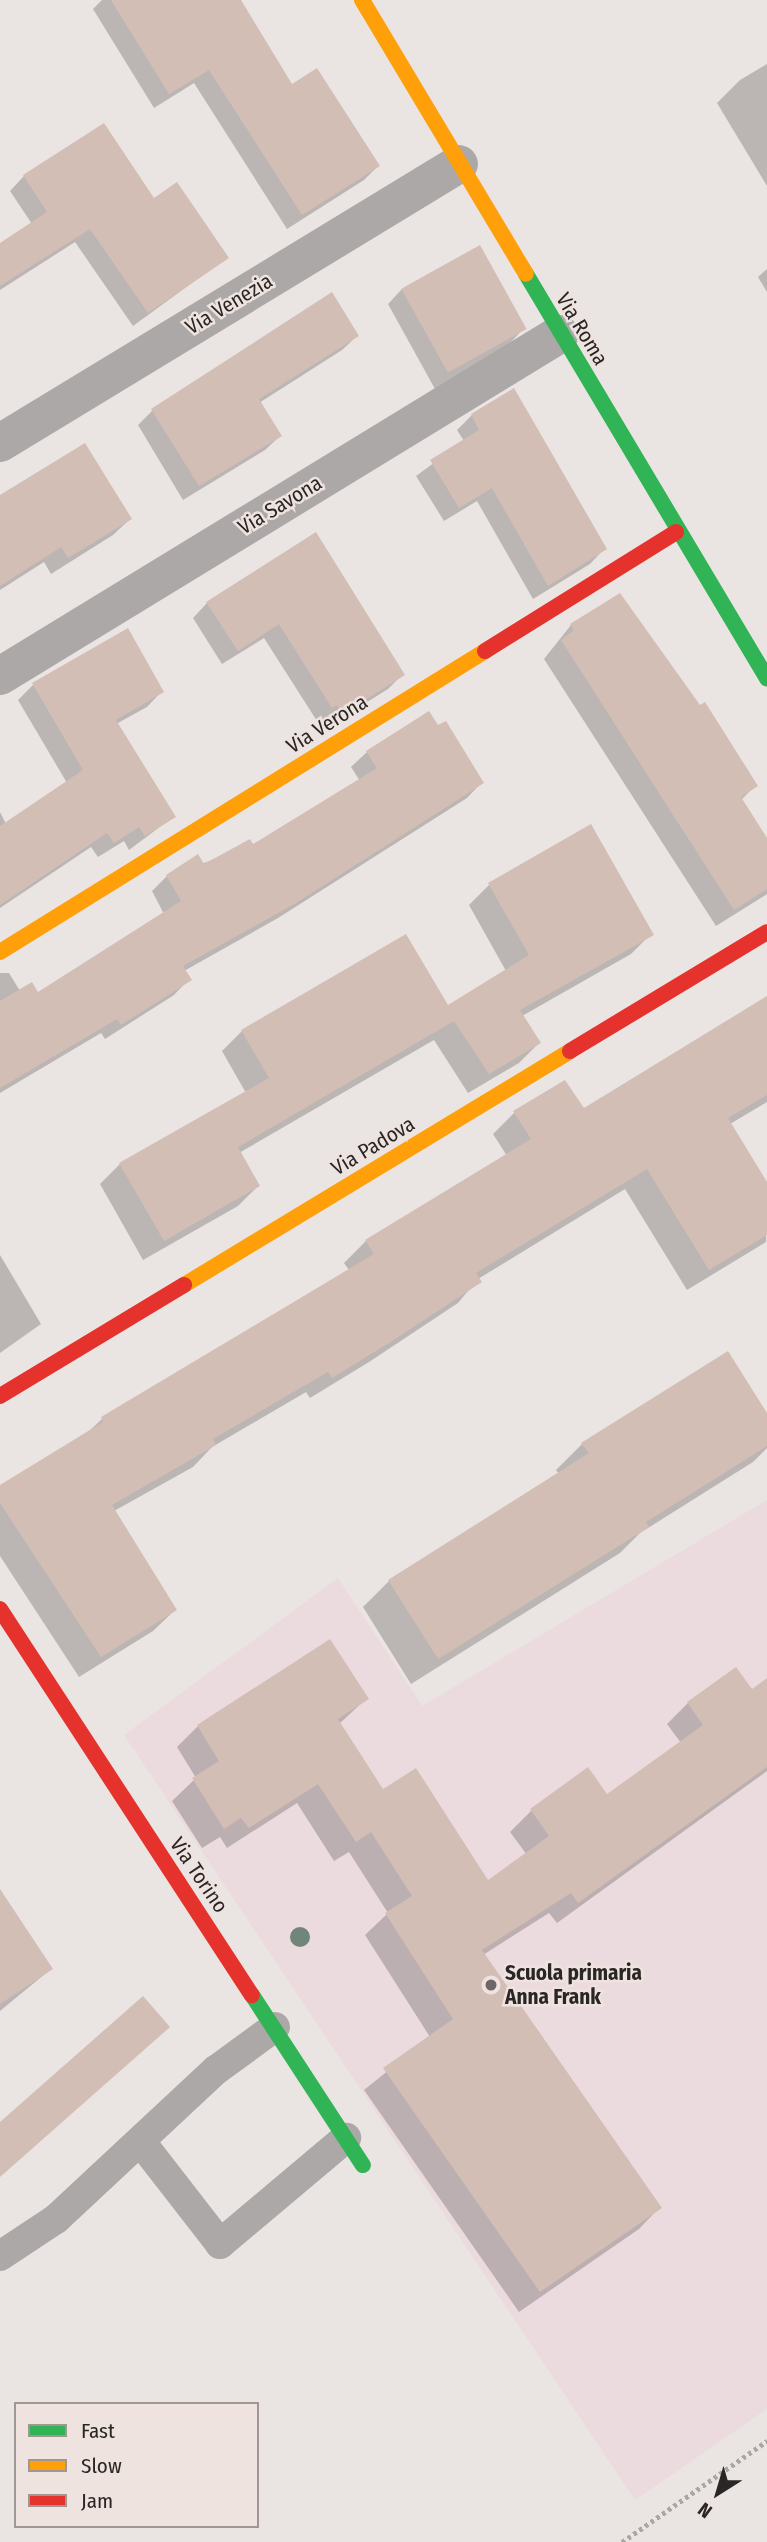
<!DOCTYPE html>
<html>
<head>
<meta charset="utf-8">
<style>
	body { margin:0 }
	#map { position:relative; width:767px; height:2542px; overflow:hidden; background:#eae4e2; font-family:"Fira Sans Condensed",sans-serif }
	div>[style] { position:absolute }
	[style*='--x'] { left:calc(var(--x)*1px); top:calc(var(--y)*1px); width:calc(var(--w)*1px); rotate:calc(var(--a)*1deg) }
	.education>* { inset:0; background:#ecdbde }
	.shadow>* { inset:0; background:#0003 }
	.building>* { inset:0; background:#d3beb6; transform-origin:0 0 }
	.path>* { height:4.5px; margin-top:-2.25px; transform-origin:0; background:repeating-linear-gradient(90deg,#a9a7a6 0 3.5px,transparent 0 7px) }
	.lane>* { height:30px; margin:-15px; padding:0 15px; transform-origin:15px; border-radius:15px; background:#aca8a8 }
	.street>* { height:38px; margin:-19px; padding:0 19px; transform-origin:19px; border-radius:19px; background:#aca8a8 }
	.fast>* { height:16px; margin:-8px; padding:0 8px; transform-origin:8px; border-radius:8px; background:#30b455 }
	.slow>* { height:16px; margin:-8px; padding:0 8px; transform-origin:8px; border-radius:8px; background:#ff9f0a }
	.jam>* { height:16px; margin:-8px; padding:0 8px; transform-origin:8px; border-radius:8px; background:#e5322d }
	.trees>* { width:20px; height:20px; margin:-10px; border-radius:50%; background:#70867a }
	.dots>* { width:19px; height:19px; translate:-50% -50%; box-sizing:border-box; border:4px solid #eee3df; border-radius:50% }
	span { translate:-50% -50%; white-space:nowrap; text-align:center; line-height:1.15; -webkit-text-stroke:5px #eee3df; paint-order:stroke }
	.street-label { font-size:21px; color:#2a2625 }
	.poi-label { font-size:21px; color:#2a2625; font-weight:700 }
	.left { translate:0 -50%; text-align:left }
	.legend { position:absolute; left:14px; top:2402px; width:245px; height:126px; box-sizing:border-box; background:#eee3df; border:2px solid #a09795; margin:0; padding:9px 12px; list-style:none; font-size:21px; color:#2a2625 }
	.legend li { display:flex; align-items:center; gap:14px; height:35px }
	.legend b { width:35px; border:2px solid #a09795 }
	.north { position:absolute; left:683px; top:2458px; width:70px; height:70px; -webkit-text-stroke:5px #eee3df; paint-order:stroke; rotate:217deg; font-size:19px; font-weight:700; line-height:28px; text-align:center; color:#2a2625 }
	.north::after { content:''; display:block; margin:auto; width:24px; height:32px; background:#2a2625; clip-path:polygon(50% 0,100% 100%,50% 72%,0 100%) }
</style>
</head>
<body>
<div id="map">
	<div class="education">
		<i style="clip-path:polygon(767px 1500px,767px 2409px,635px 2500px,124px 1735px,338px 1578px,422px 1706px)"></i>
	</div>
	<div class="shadow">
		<i style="clip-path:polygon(102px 0,239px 0,291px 87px,378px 166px,364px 180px,287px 229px,194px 83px,154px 108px,93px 9px)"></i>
		<i style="clip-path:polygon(767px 64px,767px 186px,717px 103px,740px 80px)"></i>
		<i style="clip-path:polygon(24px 176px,153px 200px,226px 258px,133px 326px,75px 242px,0 290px,0 245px,32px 224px,10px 191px)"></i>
		<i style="clip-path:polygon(767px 269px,767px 292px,758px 277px)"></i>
		<i style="clip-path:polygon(402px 289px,524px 328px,510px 343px,435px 389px,388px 304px)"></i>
		<i style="clip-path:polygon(357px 336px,342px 350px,259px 403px,280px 436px,265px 450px,183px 500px,138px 425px,153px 410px)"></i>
		<i style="clip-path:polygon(472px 415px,604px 549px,590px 564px,533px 599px,477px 501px,444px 521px,416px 476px,464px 441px,457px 430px)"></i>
		<i style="clip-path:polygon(0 508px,130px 519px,113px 535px,51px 574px,44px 562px,0 590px)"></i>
		<i style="clip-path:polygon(315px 534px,403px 674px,388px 689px,327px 727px,322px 718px,317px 721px,264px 638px,222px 664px,193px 618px,207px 603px)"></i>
		<i style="clip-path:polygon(571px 625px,756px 785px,741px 800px,767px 841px,767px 894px,716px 926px,544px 659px)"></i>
		<i style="clip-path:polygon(34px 684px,162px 691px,147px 707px,116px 724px,173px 817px,129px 850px,124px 841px,98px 857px,91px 847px,0 908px,0 812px,6px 824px,67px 783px,18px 700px)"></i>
		<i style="clip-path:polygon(367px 752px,482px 782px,467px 798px,278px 918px,184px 971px,189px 979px,174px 995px,105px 1039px,101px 1033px,0 1093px,0 973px,9px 973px,20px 991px,38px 995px,164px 914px,152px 891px,167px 876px,252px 846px,360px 781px,351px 767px)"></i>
		<i style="clip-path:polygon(489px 885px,651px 934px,631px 954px,522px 1016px,539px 1043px,519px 1063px,468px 1093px,434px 1040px,239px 1153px,258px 1186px,238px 1206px,143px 1260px,100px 1184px,120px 1164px,246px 1093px,222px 1051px,242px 1031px,447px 1007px,506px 971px,469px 905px)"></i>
		<i style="clip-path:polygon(767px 998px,767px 1102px,730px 1124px,767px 1186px,766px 1242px,687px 1290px,625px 1189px,478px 1279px,458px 1303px,369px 1362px,310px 1398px,306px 1392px,212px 1447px,193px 1467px,114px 1511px,175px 1610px,153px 1631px,79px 1677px,0 1556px,0 1487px,86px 1434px,102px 1419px,349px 1270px,344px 1263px,366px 1241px,507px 1156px,493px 1134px,514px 1113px,583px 1110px)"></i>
		<i style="clip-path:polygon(0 1255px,41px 1324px,0 1353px)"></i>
		<i style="clip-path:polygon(767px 1417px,767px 1448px,753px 1462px,640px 1533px,620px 1553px,411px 1684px,363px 1607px,389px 1581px,559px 1474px,556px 1470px,582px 1444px)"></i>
		<i style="clip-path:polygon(767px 1680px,767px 1771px,557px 1923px,549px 1913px,483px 1955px,659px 2208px,639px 2229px,519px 2312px,364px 2090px,430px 2037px,365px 1935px,388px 1913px,349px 1852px,334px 1861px,297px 1803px,227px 1848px,220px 1837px,202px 1848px,172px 1801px,196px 1778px,177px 1747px,198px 1726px,366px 1699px,339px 1724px,383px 1792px,487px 1883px,527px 1855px,510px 1832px,531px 1811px,588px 1770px,607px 1797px,681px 1743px,667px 1724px,688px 1703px,752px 1692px)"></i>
		<i style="clip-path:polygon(0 1901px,51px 1969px,0 2011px)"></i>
	</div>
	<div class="building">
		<i style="clip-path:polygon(111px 0,241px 0,292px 84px,317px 68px,380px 166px,302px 215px,209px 70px,169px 94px)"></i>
		<i style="clip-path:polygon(104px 123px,154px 198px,177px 182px,229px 258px,148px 313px,90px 229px,0 286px,0 243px,47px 212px,23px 175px)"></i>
		<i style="left:480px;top:245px;width:96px;height:90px;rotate:61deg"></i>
		<i style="clip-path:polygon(332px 292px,359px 336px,259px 399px,282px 436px,199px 486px,151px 409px)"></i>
		<i style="clip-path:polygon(514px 388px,607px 549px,548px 586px,492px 488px,459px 508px,430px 460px,479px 430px,471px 414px)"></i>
		<i style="clip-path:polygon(85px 443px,132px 519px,68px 558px,61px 547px,0 586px,0 495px)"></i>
		<i style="clip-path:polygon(316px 532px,405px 675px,342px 714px,337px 705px,332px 708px,279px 624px,238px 651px,206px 602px)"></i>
		<i style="clip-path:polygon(620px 593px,700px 705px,705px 702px,758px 786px,741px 797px,767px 838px,767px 889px,734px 910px,561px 640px,574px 630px,570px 624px)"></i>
		<i style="clip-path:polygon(128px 628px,164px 692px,116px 720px,176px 817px,145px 836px,139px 827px,114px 843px,107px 833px,0 905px,0 826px,83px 770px,32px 683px)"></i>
		<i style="clip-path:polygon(429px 711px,438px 725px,446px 721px,484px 783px,296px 903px,183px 966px,192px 980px,121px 1025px,117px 1019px,0 1088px,0 1001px,32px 982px,38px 992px,181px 901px,166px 875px,198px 854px,204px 864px,250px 839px,253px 844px,377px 768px,366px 751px)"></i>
		<i style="clip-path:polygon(591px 824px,654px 935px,520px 1010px,541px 1043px,489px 1074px,454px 1021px,238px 1147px,260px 1186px,164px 1241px,119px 1163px,269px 1078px,241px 1030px,406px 934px,448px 1005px,529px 955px,488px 883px)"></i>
		<i style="clip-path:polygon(767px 996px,767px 1095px,728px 1118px,767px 1182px,767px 1235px,709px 1270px,647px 1169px,476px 1273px,482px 1282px,392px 1341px,332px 1378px,328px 1372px,213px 1439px,216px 1445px,112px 1505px,177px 1610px,101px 1657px,0 1503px,0 1485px,103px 1422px,101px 1417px,374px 1254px,365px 1240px,531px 1139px,513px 1111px,565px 1080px,584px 1108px)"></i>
		<i style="clip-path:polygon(728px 1351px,767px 1413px,767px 1446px,646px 1522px,649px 1527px,438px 1659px,388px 1580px,589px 1453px,581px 1443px)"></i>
		<i style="clip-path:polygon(330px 1639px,369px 1699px,338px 1719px,383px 1789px,416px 1768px,488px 1880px,549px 1836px,530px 1809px,588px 1767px,607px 1794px,703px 1725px,687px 1702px,736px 1667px,752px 1689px,767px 1678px,767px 1767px,578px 1903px,571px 1893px,482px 1950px,662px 2208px,540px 2292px,383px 2068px,453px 2019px,385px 1913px,412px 1896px,371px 1832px,356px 1842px,318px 1784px,249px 1828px,241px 1818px,224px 1829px,192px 1778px,219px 1761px,197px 1725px)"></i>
		<i style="clip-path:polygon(0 1889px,53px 1969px,0 2004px)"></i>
		<i style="clip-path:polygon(143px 1996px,170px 2027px,0 2177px,0 2122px)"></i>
	</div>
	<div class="path">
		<i style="--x:622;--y:2542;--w:177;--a:-34.9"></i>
	</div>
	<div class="lane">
		<i style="--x:141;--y:2142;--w:129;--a:52.2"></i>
		<i style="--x:220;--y:2244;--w:165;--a:-40.1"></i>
		<i style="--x:0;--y:2256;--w:67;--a:-33.5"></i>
		<i style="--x:56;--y:2219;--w:219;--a:-43"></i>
		<i style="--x:216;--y:2070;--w:73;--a:-36.1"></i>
	</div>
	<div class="street">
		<i style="--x:0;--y:443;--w:537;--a:-31.29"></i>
		<i style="--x:0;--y:676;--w:656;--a:-31.41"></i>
	</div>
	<div class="fast">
		<i style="--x:526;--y:274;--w:471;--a:59.2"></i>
		<i style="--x:252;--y:1995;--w:203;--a:56.9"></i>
	</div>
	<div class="slow">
		<i style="--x:362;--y:0;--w:319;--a:59.1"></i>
		<i style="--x:0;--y:952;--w:571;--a:-31.82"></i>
		<i style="--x:184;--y:1285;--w:451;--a:-31.2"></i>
	</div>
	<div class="jam">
		<i style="--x:485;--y:651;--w:225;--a:-31.9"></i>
		<i style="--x:570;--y:1051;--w:230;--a:-31.1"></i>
		<i style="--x:0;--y:1396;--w:215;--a:-31.1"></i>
		<i style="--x:0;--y:1609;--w:461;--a:56.9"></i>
	</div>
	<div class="trees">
		<i style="left:300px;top:1937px"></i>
	</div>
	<div class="dots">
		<i style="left:491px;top:1985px;background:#6d6867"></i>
	</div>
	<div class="street-label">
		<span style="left:229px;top:304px;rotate:-31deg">Via Venezia</span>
		<span style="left:582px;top:329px;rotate:59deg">Via Roma</span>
		<span style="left:280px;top:505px;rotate:-31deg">Via Savona</span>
		<span style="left:327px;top:724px;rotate:-32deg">Via Verona</span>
		<span style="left:373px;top:1146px;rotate:-31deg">Via Padova</span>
		<span style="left:199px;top:1875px;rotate:56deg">Via Torino</span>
	</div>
	<div class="poi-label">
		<span class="left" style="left:505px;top:1985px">Scuola primaria<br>Anna Frank</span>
	</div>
	<ul class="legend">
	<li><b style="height:9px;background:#30b455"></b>Fast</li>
	<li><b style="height:9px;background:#ff9f0a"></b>Slow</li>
	<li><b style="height:9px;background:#e5322d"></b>Jam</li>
	</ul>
	<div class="north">N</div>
</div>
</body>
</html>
